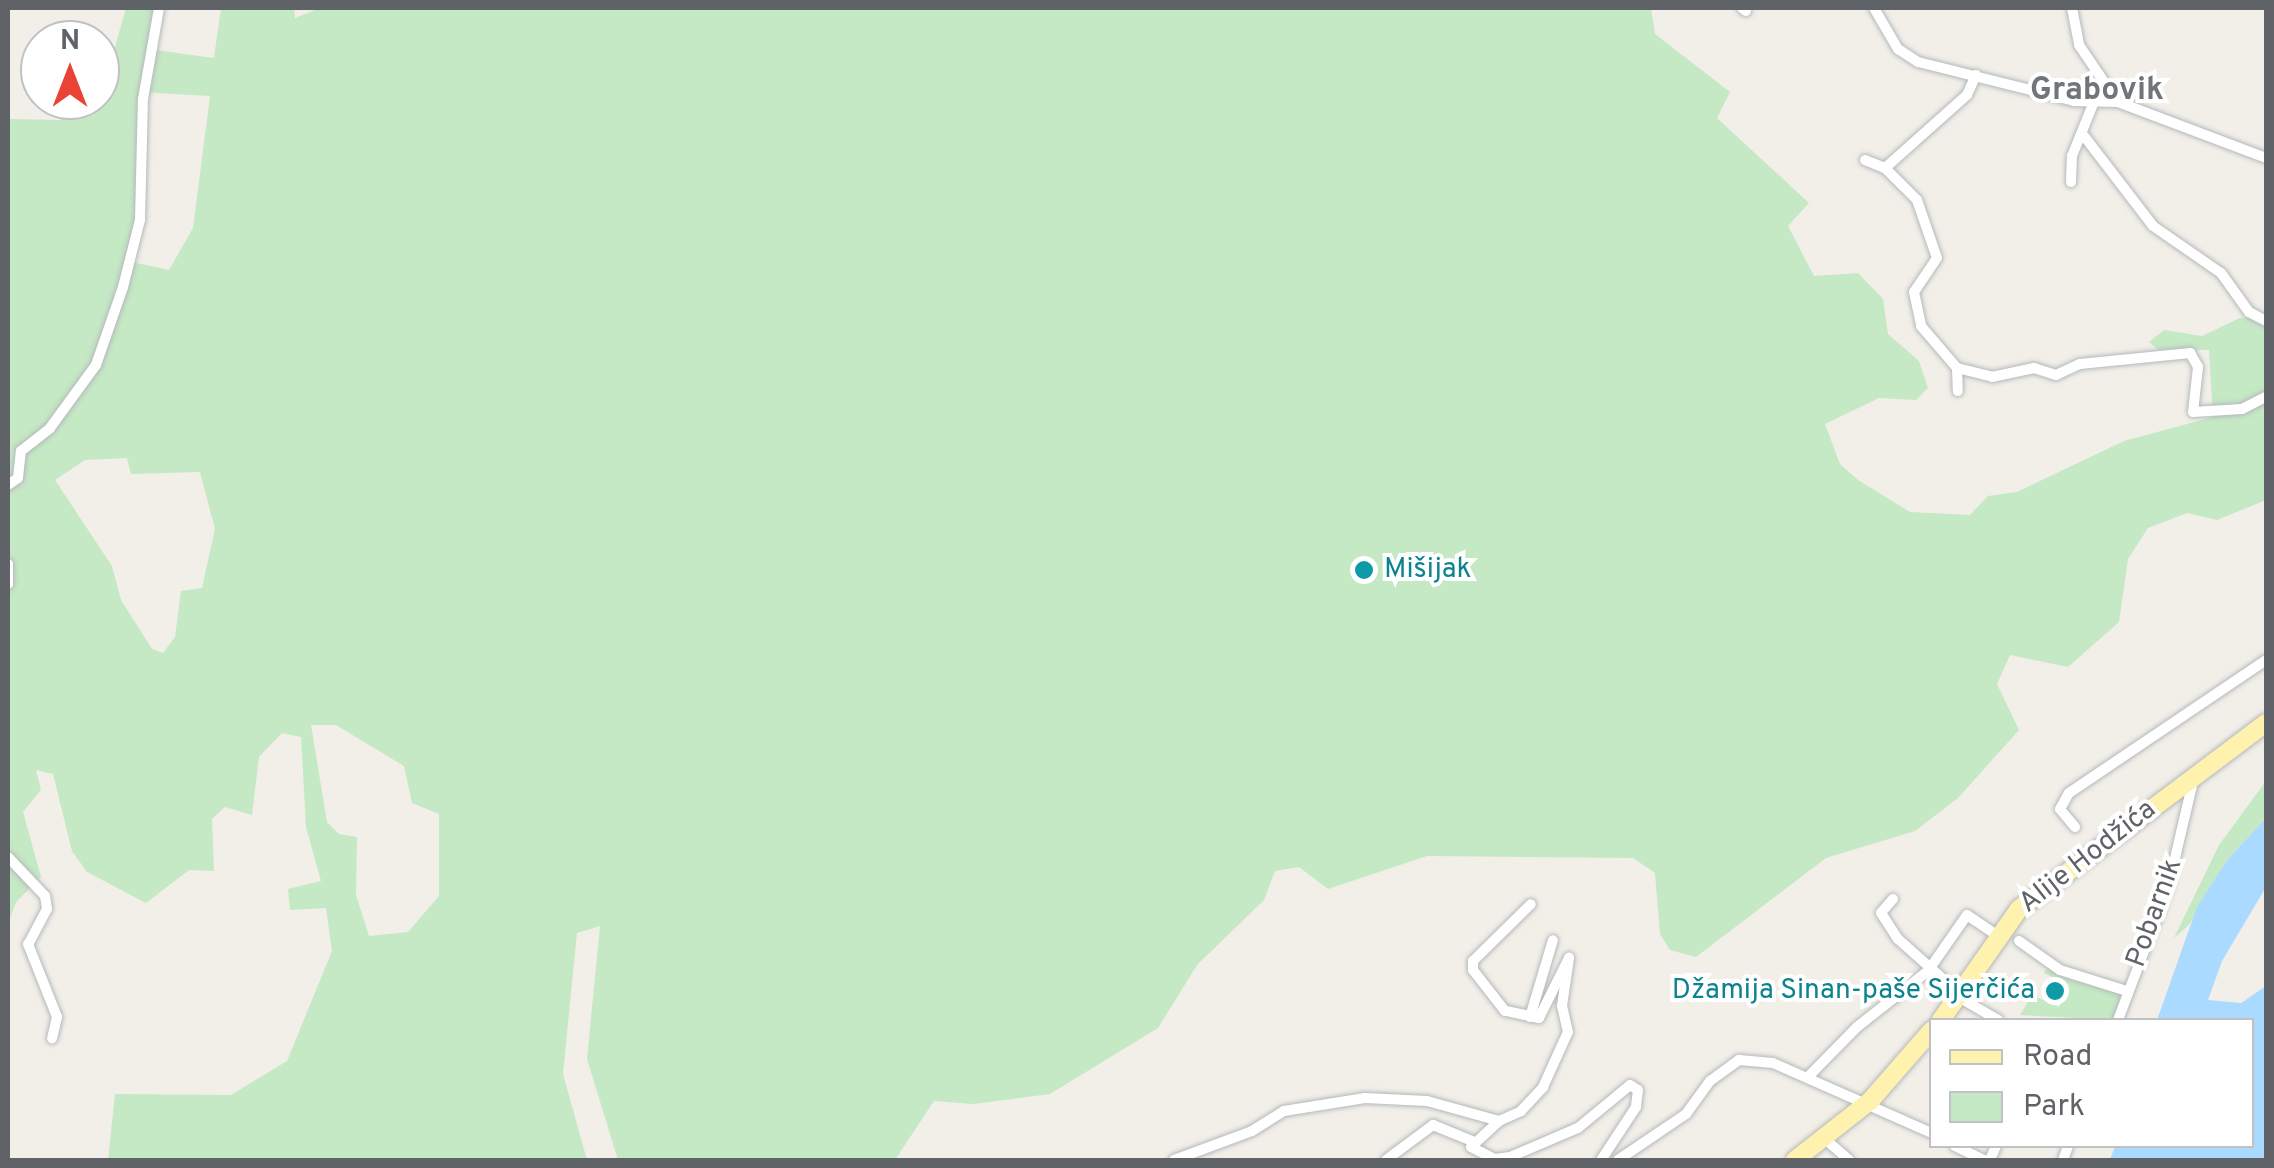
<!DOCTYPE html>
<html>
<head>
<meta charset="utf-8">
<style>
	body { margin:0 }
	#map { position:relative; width:2274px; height:1168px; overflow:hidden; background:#f1efe8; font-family:Overpass,sans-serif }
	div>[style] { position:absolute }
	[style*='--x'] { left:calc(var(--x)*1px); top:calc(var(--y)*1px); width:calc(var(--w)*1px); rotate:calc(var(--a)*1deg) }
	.green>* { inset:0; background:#c5e8c5 }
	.water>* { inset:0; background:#aadaff }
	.roads { filter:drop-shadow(0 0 2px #b5b8bc) drop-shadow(0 0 2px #b5b8bc) }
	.street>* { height:10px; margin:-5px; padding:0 5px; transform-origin:5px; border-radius:5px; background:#fff }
	.primary>* { height:18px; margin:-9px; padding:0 9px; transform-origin:9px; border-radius:9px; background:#fff2af }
	.dots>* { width:28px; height:28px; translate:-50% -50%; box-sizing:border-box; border:5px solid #fff; border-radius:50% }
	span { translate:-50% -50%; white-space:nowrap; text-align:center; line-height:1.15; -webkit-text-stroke:8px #fff; paint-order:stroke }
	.culture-label { font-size:28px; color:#0d838f }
	.left { translate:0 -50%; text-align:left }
	.right { translate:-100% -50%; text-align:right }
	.street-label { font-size:28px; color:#5f6368 }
	.quarter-label { font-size:32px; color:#70757a; font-weight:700 }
	.frame { position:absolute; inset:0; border:10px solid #5f6368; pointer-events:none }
	.legend { position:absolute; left:1929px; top:1018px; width:325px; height:130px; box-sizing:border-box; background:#fff; border:2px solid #bfc1c3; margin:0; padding:12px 18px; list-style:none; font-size:30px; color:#5f6368 }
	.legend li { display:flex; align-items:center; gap:20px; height:50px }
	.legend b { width:50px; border:2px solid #bfc1c3 }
	.north { position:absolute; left:20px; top:20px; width:100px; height:100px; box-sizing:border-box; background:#fff; border:2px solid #bfc1c3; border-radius:50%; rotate:0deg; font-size:28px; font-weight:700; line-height:40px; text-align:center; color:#5f6368 }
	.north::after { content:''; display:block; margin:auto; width:35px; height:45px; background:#ea4335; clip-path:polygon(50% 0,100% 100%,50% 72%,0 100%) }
</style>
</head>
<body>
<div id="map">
	<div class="green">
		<i style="clip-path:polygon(evenodd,126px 8px,154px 8px,148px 49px,214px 58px,221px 8px,294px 8px,295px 18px,320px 8px,1651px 8px,1655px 34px,1730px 92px,1717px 118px,1809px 203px,1788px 226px,1814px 276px,1858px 273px,1883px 299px,1888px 334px,1919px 361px,1928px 388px,1916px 400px,1879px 398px,1825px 424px,1840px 464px,1858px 480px,1910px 512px,1970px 515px,1988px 496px,2017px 492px,2124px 441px,2213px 417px,2209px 350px,2157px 349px,2149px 342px,2164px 330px,2202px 336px,2240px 318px,2266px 317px,2266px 500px,2217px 520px,2187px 513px,2148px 528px,2128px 559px,2119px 622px,2068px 667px,2010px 655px,1997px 684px,2019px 730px,1958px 798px,1915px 831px,1826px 858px,1696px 957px,1670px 950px,1660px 934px,1655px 873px,1633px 858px,1427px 856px,1328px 889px,1299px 867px,1275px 871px,1264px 900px,1197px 965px,1158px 1028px,1050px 1094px,973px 1104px,934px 1101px,895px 1160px,618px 1160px,587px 1059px,600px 926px,577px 933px,563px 1074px,587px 1160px,108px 1160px,115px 1094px,231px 1095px,287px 1061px,332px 951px,326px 908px,290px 910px,288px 889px,321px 881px,306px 827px,301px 737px,282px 733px,259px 757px,252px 815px,225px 807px,212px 819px,214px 871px,189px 870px,146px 903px,87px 872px,72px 851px,53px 774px,36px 770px,41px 790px,23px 812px,41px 877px,16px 902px,8px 924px,8px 119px,60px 120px,62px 100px,100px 100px,126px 8px,140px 92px,210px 96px,193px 228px,169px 270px,127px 261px,137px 219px,140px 92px,126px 8px,127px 458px,131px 474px,200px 472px,215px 529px,202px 588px,181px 591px,175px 637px,163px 653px,152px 649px,121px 600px,112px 566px,55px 480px,85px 460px,127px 458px,126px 8px,311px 725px,336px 725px,404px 766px,412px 803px,439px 814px,439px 896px,408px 932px,369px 936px,356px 895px,357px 837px,339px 834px,327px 822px,311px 725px)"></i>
		<i style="clip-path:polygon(2266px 781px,2266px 818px,2228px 859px,2189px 925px,2174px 938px,2219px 845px)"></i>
		<i style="clip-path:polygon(2050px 964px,2126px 992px,2114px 1020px,2020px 1015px,2032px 995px,2059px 1007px,2069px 985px,2044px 973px)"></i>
	</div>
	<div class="water">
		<i style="clip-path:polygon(2266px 818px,2266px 887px,2222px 961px,2208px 1000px,2241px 1003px,2266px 986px,2266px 1160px,2110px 1160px,2115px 1146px,2252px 1146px,2252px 1020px,2157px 1020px,2197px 907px,2228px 859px)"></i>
	</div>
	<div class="roads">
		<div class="street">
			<i style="--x:1742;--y:8;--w:5;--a:37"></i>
			<i style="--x:1874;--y:8;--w:48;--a:59.7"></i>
			<i style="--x:1898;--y:49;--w:24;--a:33"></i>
			<i style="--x:1918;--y:62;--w:161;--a:14"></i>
			<i style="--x:2074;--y:101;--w:44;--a:1.3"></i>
			<i style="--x:2118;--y:102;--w:158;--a:20.7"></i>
			<i style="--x:2072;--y:8;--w:38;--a:79"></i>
			<i style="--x:2079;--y:45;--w:68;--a:55.8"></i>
			<i style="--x:2084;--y:136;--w:113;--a:52.5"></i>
			<i style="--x:2153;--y:226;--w:83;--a:34.7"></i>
			<i style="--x:2221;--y:273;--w:48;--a:54.3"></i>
			<i style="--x:2249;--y:312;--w:19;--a:28"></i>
			<i style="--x:1865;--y:160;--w:22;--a:22"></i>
			<i style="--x:1885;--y:168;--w:110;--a:-41.7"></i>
			<i style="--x:1967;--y:95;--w:22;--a:-66"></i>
			<i style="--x:1885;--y:168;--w:45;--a:45"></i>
			<i style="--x:1917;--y:200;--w:61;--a:71"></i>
			<i style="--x:1937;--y:258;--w:41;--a:124.1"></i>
			<i style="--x:1914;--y:292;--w:35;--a:78"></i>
			<i style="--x:1921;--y:326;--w:55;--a:49.4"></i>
			<i style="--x:1957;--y:368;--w:36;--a:14"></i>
			<i style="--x:1992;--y:377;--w:43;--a:-12.1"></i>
			<i style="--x:2034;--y:368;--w:23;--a:18"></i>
			<i style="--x:2056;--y:375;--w:26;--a:-25"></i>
			<i style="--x:2080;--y:364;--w:111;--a:-5.7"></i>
			<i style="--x:2190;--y:353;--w:16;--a:60"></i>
			<i style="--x:2198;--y:367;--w:45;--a:96.3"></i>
			<i style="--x:2193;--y:412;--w:49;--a:-3.5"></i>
			<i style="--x:2242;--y:409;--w:27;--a:-27"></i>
			<i style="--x:2071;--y:182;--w:26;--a:-88"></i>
			<i style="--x:2072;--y:156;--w:56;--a:-68"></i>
			<i style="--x:1957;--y:368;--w:23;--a:88"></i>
			<i style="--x:8;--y:485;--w:12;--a:-35"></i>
			<i style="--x:18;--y:478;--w:27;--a:-84"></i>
			<i style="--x:21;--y:451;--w:37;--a:-38"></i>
			<i style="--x:50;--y:428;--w:78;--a:-53.9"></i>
			<i style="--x:96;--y:365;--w:83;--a:-70.9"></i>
			<i style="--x:123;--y:287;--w:69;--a:-75.8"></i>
			<i style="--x:140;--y:220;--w:121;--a:-88.6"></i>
			<i style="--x:143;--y:99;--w:92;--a:-80"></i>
			<i style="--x:8;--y:564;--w:20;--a:90"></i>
			<i style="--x:2075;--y:827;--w:23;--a:-130"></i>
			<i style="--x:2060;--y:809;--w:18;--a:-61"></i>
			<i style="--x:2069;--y:793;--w:238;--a:-34"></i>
			<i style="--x:8;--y:857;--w:54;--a:46.5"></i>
			<i style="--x:45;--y:896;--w:13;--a:81"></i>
			<i style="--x:47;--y:909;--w:40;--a:118"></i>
			<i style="--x:28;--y:944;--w:79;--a:68.3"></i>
			<i style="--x:57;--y:1017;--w:22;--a:103"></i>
			<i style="--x:1893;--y:899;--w:18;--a:131"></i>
			<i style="--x:1881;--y:913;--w:31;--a:57"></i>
			<i style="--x:1898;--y:939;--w:84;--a:41.6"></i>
			<i style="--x:2019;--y:941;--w:50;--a:35.3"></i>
			<i style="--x:2060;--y:970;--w:70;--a:17.4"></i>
			<i style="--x:1962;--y:999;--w:42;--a:30.3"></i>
			<i style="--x:1530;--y:1017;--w:80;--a:-73.4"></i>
			<i style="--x:2118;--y:1020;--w:141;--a:-69.3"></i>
			<i style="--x:2168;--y:888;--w:114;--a:-76.8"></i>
			<i style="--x:1808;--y:1077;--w:70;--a:-45.6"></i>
			<i style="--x:1857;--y:1027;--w:90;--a:-38.3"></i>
			<i style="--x:1928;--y:971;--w:68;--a:-55.1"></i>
			<i style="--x:1967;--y:915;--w:36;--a:34"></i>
			<i style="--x:1499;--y:1121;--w:24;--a:-24"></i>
			<i style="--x:1521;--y:1111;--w:33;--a:-47"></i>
			<i style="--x:1543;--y:1087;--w:60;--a:-65.6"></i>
			<i style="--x:1568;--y:1032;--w:27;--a:-103"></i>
			<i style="--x:1562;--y:1006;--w:49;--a:-81.7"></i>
			<i style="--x:1569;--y:958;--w:67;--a:116.6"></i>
			<i style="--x:1539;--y:1018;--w:35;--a:-168"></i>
			<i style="--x:1505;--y:1011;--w:52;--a:-128"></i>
			<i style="--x:1473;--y:970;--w:9;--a:-90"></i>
			<i style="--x:1473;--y:961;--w:81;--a:-44.5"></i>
			<i style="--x:1825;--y:1139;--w:32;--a:41"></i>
			<i style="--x:1955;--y:1146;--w:32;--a:26"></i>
			<i style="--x:1174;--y:1160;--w:83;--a:-20.4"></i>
			<i style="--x:1252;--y:1131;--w:38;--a:-32"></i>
			<i style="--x:1284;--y:1111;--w:82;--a:-9.1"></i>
			<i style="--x:1365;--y:1098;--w:62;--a:2.8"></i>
			<i style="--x:1427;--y:1101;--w:75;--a:15.5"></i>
			<i style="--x:1499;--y:1121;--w:38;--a:137"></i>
			<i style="--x:1471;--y:1147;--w:27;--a:27"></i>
			<i style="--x:1495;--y:1159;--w:15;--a:-8"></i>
			<i style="--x:1510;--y:1157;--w:74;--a:-23.1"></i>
			<i style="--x:1578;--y:1128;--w:67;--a:-39.6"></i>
			<i style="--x:1630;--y:1085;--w:9;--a:32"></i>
			<i style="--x:1638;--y:1090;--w:17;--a:97"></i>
			<i style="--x:1636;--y:1107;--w:64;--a:123.4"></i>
			<i style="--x:1386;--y:1160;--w:59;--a:-36.7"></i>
			<i style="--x:1433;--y:1125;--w:42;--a:22.3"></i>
			<i style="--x:1618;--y:1160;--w:82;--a:-34.1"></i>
			<i style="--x:1686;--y:1114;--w:41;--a:-54"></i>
			<i style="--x:1710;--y:1081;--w:36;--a:-36"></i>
			<i style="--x:1739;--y:1060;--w:34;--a:5"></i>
			<i style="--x:1773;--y:1063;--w:174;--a:23.8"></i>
			<i style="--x:1990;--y:1160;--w:15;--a:-67"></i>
			<i style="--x:2063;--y:1160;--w:15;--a:-70"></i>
		</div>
		<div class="primary">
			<i style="--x:1941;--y:1020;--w:136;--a:-54.9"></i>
			<i style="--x:2019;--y:909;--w:309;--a:-37"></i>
			<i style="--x:1795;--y:1160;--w:95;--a:-38.2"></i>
			<i style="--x:1870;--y:1101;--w:94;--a:-48.9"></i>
		</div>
	</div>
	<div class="dots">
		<i style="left:1364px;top:570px;background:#0f9aa8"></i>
		<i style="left:2055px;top:991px;background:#0f9aa8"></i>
	</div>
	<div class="culture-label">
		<span class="left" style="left:1384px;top:570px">Mišijak</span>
		<span class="right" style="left:2035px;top:991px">Džamija Sinan-paše Sijerčića</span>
	</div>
	<div class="street-label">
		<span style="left:2088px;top:857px;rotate:-38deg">Alije Hodžića</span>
		<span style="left:2155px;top:913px;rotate:-70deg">Pobarnik</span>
	</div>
	<div class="quarter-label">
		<span style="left:2097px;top:91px">Grabovik</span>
	</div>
	<div class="frame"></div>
	<ul class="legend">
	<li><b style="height:12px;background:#fff2af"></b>Road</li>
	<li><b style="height:28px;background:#c5e8c5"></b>Park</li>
	</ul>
	<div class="north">N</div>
</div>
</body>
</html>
